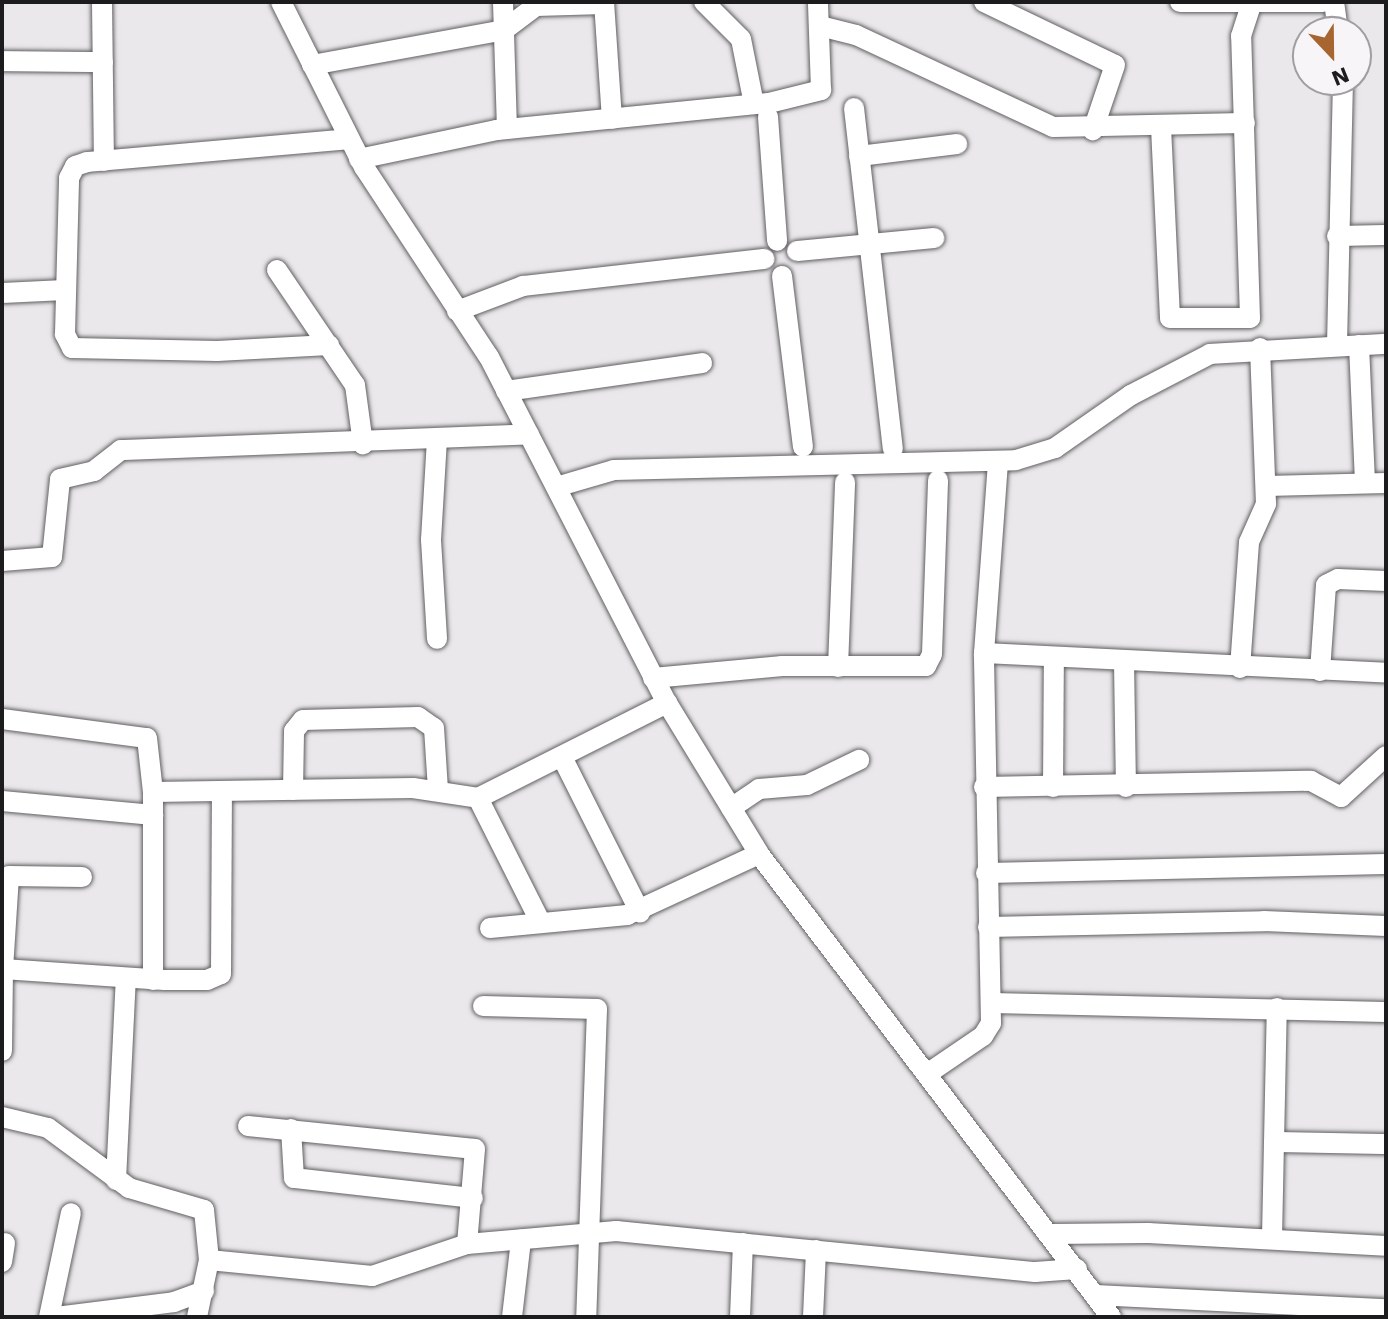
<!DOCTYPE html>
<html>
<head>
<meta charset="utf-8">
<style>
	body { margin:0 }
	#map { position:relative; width:1388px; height:1319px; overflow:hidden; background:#ebe8ec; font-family:"Work Sans",sans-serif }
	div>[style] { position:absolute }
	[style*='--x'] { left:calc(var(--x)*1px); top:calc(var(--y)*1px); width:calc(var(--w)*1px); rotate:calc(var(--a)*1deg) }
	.roads { filter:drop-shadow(0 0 2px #615f62) drop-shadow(0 0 2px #615f62) }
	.minor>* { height:20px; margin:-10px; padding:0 10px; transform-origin:10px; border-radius:10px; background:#fff }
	span { translate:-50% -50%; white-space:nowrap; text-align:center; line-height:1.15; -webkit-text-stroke:8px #f8f5f9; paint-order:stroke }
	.frame { position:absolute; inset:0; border:4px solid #1c1b1d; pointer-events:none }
	.north { position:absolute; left:1292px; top:16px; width:80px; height:80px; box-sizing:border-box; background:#f8f5f9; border:2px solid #a09ea1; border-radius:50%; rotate:158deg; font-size:22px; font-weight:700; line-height:32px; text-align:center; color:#1c1b1d }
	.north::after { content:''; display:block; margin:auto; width:28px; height:36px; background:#a76630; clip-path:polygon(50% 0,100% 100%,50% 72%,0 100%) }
</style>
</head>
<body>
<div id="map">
	<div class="roads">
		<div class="minor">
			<i style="--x:102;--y:2;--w:159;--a:89.3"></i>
			<i style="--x:281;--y:2;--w:185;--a:63.3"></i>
			<i style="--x:364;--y:167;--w:227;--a:56.7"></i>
			<i style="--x:489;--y:357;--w:389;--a:62.8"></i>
			<i style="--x:667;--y:703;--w:177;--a:58.6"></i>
			<i style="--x:759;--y:854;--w:582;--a:52.76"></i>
			<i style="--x:503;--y:2;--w:127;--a:88.2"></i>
			<i style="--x:604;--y:2;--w:117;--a:86.1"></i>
			<i style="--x:704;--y:2;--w:52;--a:45"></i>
			<i style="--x:741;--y:39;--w:66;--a:78.7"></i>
			<i style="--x:984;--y:2;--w:145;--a:25.7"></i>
			<i style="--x:1115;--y:65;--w:69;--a:108.7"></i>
			<i style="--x:1180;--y:2;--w:143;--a:0"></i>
			<i style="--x:1334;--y:2;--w:30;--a:82"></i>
			<i style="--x:820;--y:26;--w:37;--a:14"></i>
			<i style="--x:856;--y:35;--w:217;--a:25"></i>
			<i style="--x:1053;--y:127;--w:192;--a:-1.2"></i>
			<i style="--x:2;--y:61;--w:101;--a:0.6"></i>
			<i style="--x:312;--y:65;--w:195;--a:-10.3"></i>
			<i style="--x:504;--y:30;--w:40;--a:-37"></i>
			<i style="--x:536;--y:6;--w:68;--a:-1.7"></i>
			<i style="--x:854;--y:108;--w:343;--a:83.5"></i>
			<i style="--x:768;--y:117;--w:124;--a:85.8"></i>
			<i style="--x:1161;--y:127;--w:191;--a:87.3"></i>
			<i style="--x:1170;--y:318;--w:80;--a:0"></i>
			<i style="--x:1250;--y:318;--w:282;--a:-91.8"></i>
			<i style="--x:1241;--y:36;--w:36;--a:-72"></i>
			<i style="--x:859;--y:156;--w:99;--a:-7"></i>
			<i style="--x:359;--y:159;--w:141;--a:-11.9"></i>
			<i style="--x:497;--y:130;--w:273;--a:-5.7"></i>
			<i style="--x:769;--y:103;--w:54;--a:-14"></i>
			<i style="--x:821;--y:90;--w:88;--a:-92"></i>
			<i style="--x:1337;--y:236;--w:49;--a:-1.2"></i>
			<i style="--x:797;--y:251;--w:138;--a:-5.4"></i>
			<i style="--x:277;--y:270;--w:139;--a:55.9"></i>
			<i style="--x:355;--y:385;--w:60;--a:82.3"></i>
			<i style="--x:782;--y:276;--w:172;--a:83"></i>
			<i style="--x:2;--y:293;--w:63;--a:-2.7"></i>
			<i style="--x:457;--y:311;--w:71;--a:-20.7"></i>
			<i style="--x:523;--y:286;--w:243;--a:-6.4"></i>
			<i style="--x:329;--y:345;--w:112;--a:176.9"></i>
			<i style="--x:217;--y:351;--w:145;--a:-178.8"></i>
			<i style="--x:72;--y:348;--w:16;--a:-117"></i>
			<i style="--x:65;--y:334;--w:156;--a:-88.5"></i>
			<i style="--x:69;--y:178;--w:13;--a:-63"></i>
			<i style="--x:75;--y:166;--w:13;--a:-18"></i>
			<i style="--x:87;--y:162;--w:263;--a:-5"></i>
			<i style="--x:1337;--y:345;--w:265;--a:-88.7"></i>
			<i style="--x:1359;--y:345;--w:138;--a:87.5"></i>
			<i style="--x:506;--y:391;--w:198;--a:-8.1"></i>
			<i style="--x:437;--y:439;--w:101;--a:93.4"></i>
			<i style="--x:431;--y:540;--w:99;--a:86.5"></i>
			<i style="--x:1267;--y:486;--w:119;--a:-1.4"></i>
			<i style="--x:556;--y:487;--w:60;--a:-16.3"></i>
			<i style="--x:614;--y:470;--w:402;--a:-1.4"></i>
			<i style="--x:1016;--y:460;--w:41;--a:-17.1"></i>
			<i style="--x:1055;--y:448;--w:93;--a:-34.9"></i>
			<i style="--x:1131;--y:395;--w:89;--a:-27.4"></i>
			<i style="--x:1210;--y:354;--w:176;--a:-3.3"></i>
			<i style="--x:2;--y:561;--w:50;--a:-4.6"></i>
			<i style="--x:52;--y:557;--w:78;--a:-84.1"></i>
			<i style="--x:60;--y:479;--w:35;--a:-13"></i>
			<i style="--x:94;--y:471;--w:34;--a:-38"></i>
			<i style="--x:121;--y:450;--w:408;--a:-2.2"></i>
			<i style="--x:984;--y:653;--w:402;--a:2.8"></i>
			<i style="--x:1124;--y:662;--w:125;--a:89.1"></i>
			<i style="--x:838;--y:667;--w:185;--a:-87.8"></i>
			<i style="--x:1240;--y:668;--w:126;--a:-85.9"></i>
			<i style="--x:1249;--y:542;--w:42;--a:-65.9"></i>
			<i style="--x:1266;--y:504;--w:156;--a:-92.2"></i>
			<i style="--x:1320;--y:671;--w:86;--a:-86"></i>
			<i style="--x:1326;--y:585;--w:13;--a:-27"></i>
			<i style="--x:1338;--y:579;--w:48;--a:2.4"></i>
			<i style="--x:653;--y:678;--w:130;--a:-5.3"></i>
			<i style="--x:782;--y:666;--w:144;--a:0"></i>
			<i style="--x:926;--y:666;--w:13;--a:-63"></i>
			<i style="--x:932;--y:654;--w:174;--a:-88"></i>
			<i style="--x:2;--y:719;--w:146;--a:7.5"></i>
			<i style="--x:147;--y:738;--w:54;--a:83.7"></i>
			<i style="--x:153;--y:792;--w:260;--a:-0.9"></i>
			<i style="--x:413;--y:788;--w:66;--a:8.7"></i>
			<i style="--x:478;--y:798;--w:212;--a:-26.7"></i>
			<i style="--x:562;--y:757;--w:174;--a:63.3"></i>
			<i style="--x:984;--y:787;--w:327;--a:-1.1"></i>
			<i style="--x:1311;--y:781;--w:34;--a:28"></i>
			<i style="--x:1341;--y:797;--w:61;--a:-42.3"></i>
			<i style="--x:1053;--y:787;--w:128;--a:-89.6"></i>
			<i style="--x:293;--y:790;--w:59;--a:-89"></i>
			<i style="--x:294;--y:731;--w:14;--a:-51"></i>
			<i style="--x:303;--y:720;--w:115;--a:-1.5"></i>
			<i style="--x:418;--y:717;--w:19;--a:35"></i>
			<i style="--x:434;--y:728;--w:62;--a:86.3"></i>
			<i style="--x:478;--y:798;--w:140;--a:63.3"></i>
			<i style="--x:2;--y:801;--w:152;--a:5.3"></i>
			<i style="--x:731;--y:808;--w:34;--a:-34"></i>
			<i style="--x:759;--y:789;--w:48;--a:-4.8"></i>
			<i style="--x:807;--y:785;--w:58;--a:-25.7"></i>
			<i style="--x:986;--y:873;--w:400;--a:-1.3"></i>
			<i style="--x:988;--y:927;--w:276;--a:-1.2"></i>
			<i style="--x:1264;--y:921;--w:122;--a:2.3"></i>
			<i style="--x:490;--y:928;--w:138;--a:-5.4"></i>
			<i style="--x:627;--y:915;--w:145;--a:-24.8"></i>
			<i style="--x:3;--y:969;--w:93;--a:-86.3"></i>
			<i style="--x:9;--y:876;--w:73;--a:0.8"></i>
			<i style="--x:153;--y:980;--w:188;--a:-90"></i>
			<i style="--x:991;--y:1003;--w:395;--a:1.3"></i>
			<i style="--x:483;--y:1006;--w:114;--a:1.5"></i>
			<i style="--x:597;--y:1009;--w:308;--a:92"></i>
			<i style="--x:2;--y:1051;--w:82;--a:-89.3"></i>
			<i style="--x:3;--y:969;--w:162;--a:3.9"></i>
			<i style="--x:165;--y:980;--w:42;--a:0"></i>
			<i style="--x:207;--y:980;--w:15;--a:-23"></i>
			<i style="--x:221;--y:974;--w:183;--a:-89.7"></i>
			<i style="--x:927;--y:1074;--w:68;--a:-34.2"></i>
			<i style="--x:983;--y:1036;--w:15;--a:-58"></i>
			<i style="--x:991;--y:1023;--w:370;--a:-91.1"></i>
			<i style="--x:984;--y:653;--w:192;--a:-85.8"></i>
			<i style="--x:2;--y:1117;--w:47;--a:13.4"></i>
			<i style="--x:48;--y:1128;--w:101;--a:36.5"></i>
			<i style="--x:129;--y:1188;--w:78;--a:16.3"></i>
			<i style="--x:204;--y:1210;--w:50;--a:84.3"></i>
			<i style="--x:209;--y:1260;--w:58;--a:101.9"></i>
			<i style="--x:248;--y:1126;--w:228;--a:5.8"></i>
			<i style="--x:475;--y:1149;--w:95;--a:94.8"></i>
			<i style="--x:291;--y:1129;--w:49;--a:86.5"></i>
			<i style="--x:294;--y:1178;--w:180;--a:6.4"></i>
			<i style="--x:1274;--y:1142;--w:112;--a:1"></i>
			<i style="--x:116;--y:1180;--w:202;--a:-87.2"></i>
			<i style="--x:1052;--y:1234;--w:96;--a:-0.6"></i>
			<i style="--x:1148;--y:1233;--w:238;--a:3.1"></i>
			<i style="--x:1272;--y:1238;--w:230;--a:-88.8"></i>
			<i style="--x:209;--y:1260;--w:164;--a:5.6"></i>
			<i style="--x:372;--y:1276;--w:100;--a:-18.6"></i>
			<i style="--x:467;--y:1244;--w:150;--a:-5"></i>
			<i style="--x:616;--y:1231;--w:421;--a:5.6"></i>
			<i style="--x:1035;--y:1272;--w:42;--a:-4.1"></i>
			<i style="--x:2;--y:1262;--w:19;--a:-81"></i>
			<i style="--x:1095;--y:1295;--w:291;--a:2.8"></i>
			<i style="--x:49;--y:1317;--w:106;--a:-78.1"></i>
			<i style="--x:56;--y:1317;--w:119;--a:-7.2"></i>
			<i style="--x:174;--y:1302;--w:32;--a:-20"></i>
			<i style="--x:512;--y:1317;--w:78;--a:-83.3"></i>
			<i style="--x:740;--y:1317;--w:74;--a:-87.7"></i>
			<i style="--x:813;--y:1317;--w:67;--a:-87.4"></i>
		</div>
	</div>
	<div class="frame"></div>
	<div class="north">N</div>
</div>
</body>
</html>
